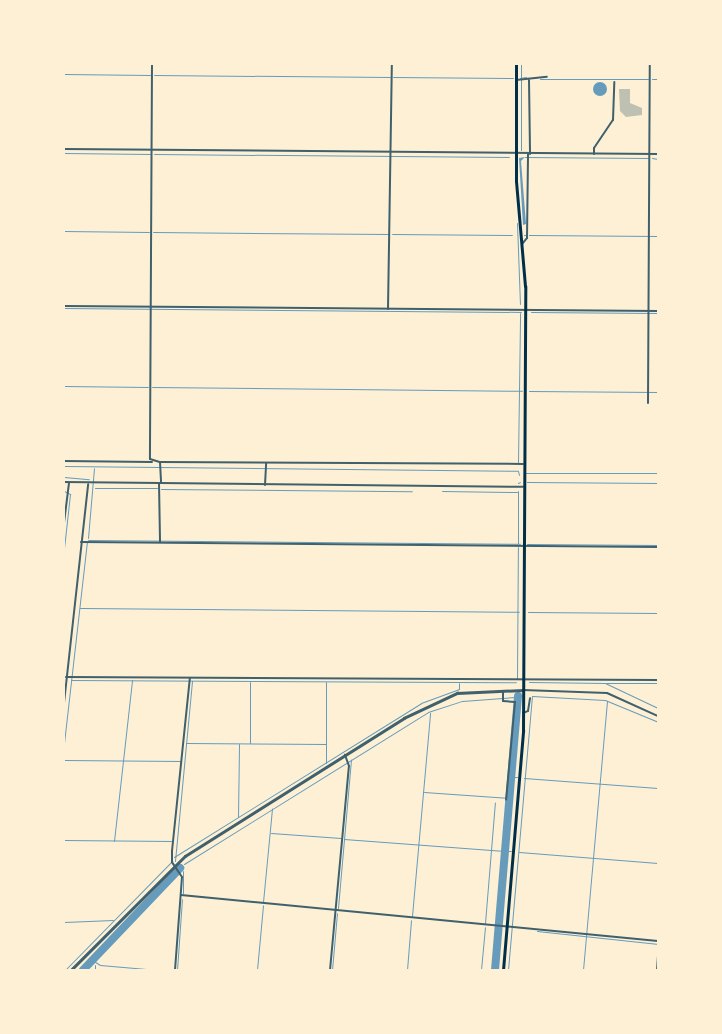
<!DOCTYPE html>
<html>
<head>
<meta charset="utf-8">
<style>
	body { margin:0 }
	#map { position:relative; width:722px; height:1034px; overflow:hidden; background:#fdf0d5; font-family:Karla,sans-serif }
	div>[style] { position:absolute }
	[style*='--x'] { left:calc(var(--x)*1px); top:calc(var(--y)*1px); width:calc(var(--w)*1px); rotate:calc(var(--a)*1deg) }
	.water>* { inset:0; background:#669bbc }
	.round { border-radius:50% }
	.stream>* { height:1px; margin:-0.5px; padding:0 0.5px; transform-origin:0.5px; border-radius:0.5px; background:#669bbc }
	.river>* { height:8px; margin:-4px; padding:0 4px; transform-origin:4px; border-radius:4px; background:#669bbc }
	.building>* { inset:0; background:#bec0b2 }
	.minor>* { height:2px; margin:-1px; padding:0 1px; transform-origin:1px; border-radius:1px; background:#3f606c }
	.tertiary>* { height:2.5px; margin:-1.25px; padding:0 1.25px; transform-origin:1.25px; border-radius:1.25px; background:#3f606c }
	.primary>* { height:3px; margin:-1.5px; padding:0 1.5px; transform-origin:1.5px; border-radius:1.5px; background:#003049 }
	span { translate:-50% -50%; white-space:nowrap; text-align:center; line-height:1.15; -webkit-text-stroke:4px #fdf0d5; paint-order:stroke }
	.frame { position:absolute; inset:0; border:65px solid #fdf0d5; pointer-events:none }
</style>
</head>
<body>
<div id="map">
	<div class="water">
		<i class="round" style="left:593px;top:82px;width:14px;height:14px"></i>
		<i style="clip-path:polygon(525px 157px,521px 161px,526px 224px,523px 225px,519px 158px)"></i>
	</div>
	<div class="stream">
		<i style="--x:64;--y:74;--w:86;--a:0.7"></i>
		<i style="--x:154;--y:75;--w:236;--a:0.5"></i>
		<i style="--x:393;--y:77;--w:120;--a:0.5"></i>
		<i style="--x:520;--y:78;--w:6;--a:-9"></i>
		<i style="--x:540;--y:79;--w:108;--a:0"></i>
		<i style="--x:652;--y:79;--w:6;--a:0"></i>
		<i style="--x:521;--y:150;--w:86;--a:-90"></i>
		<i style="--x:64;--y:153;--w:86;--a:0.7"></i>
		<i style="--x:154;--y:154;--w:355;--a:0.5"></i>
		<i style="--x:525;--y:157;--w:123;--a:0.5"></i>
		<i style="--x:652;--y:158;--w:6;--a:9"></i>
		<i style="--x:517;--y:223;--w:81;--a:87.9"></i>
		<i style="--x:64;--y:231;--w:85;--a:0.7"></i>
		<i style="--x:153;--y:232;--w:235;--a:0.5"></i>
		<i style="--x:392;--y:234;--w:120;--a:0.5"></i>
		<i style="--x:524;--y:235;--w:2;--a:0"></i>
		<i style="--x:529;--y:235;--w:129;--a:0.4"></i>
		<i style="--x:64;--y:308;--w:457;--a:0.5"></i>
		<i style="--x:531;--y:312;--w:127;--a:0.5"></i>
		<i style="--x:64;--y:386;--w:84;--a:0.7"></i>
		<i style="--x:152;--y:387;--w:370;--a:0.6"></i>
		<i style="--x:529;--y:391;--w:129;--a:0.4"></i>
		<i style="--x:518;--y:462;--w:149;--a:-89.2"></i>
		<i style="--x:64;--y:466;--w:454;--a:0.6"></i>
		<i style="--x:518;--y:471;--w:4;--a:76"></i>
		<i style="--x:526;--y:473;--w:132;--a:0"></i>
		<i style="--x:64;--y:477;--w:25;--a:5"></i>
		<i style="--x:527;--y:482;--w:131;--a:0.4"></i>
		<i style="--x:518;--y:483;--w:2;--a:-27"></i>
		<i style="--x:95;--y:488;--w:62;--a:0"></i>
		<i style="--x:161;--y:489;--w:251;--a:0.5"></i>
		<i style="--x:64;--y:491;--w:7;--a:27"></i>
		<i style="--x:70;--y:494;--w:54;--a:96.3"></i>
		<i style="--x:442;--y:491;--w:75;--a:0.8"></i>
		<i style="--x:88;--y:538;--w:70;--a:-85.1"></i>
		<i style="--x:88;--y:540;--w:432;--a:0.5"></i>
		<i style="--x:518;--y:543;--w:52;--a:-90"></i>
		<i style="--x:527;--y:544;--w:131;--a:0.4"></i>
		<i style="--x:80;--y:608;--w:439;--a:0.5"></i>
		<i style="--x:528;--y:612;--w:130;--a:0.4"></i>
		<i style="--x:517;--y:678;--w:131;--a:-89.6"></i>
		<i style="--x:71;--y:680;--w:445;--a:0.3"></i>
		<i style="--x:529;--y:682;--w:76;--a:0.8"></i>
		<i style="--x:605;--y:683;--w:59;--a:25.3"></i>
		<i style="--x:606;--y:683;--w:52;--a:0"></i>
		<i style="--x:532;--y:696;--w:73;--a:3.1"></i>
		<i style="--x:605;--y:700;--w:57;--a:22.5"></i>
		<i style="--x:64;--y:743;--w:202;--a:-83.5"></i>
		<i style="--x:186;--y:743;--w:140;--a:0.4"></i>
		<i style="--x:250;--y:743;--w:61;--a:-90"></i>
		<i style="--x:64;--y:760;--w:116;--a:0.5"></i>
		<i style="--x:326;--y:763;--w:81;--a:-90"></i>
		<i style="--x:512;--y:777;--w:5;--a:0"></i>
		<i style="--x:524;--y:778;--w:134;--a:4.3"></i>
		<i style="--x:424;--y:792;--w:86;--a:4"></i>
		<i style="--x:238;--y:817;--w:73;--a:-89.2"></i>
		<i style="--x:271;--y:833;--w:70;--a:4.1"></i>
		<i style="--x:344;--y:839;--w:161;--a:4.3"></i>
		<i style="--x:64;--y:840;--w:107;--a:0.5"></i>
		<i style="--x:114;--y:841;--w:162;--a:-83.6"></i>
		<i style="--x:506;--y:851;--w:5;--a:0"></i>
		<i style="--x:519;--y:852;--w:139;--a:4.5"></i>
		<i style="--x:174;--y:857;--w:291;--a:-31.9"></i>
		<i style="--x:421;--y:703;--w:40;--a:-20.2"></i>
		<i style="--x:459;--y:689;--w:6;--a:-90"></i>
		<i style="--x:175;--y:861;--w:181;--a:-84.6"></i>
		<i style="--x:184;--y:864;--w:287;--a:-31.9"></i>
		<i style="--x:428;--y:712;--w:36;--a:-18"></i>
		<i style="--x:462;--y:701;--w:53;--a:-4.3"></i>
		<i style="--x:183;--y:893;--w:22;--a:-90"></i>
		<i style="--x:263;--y:902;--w:94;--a:-84.5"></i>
		<i style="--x:338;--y:908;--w:149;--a:-85"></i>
		<i style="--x:412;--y:916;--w:204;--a:-84.9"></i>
		<i style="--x:64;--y:922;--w:49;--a:-2.3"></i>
		<i style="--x:485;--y:923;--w:121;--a:-85.3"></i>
		<i style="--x:537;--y:931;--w:122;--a:6.1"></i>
		<i style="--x:92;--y:960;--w:9;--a:32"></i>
		<i style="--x:100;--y:965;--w:58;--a:4.9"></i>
		<i style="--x:65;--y:970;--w:153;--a:-45.5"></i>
		<i style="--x:95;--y:970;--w:5;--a:-90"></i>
		<i style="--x:177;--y:970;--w:71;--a:-86"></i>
		<i style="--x:257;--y:970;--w:65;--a:-84.7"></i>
		<i style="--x:332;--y:970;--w:57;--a:-85"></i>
		<i style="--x:407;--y:970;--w:50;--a:-85.4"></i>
		<i style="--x:481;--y:970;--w:43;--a:-84.7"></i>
		<i style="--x:508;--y:970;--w:275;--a:-85"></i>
		<i style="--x:583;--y:970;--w:270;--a:-84.9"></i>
	</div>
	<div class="river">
		<i style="--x:83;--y:970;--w:141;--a:-46.4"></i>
		<i style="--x:495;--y:970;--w:275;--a:-85.2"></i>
	</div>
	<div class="building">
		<i style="clip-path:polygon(619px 89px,630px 89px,630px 103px,642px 108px,642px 115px,626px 117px,620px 111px)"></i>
	</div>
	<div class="minor">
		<i style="--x:152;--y:64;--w:395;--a:90.3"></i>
		<i style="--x:150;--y:459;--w:10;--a:17"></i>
		<i style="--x:160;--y:462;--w:20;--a:87"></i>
		<i style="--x:516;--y:80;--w:31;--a:-6"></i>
		<i style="--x:529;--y:80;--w:74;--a:89.2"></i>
		<i style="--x:64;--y:149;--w:594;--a:0.48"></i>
		<i style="--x:594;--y:154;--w:6;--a:-90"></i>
		<i style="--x:594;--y:148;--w:34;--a:-56"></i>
		<i style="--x:613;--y:120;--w:38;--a:-88"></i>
		<i style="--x:522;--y:244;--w:8;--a:-50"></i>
		<i style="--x:527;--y:238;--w:84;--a:-89.3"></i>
		<i style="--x:64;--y:306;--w:594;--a:0.48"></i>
		<i style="--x:388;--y:309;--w:245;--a:-89.1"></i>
		<i style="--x:648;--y:403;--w:339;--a:-89.7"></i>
		<i style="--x:64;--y:461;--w:88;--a:0.7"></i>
		<i style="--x:160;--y:462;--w:363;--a:0.3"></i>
		<i style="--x:64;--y:482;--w:459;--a:0.6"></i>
		<i style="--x:159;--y:483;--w:59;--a:89"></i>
		<i style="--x:265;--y:485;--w:22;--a:-87"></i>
		<i style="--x:64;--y:523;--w:40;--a:-82.9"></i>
		<i style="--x:81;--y:542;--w:577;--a:0.5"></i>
		<i style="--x:66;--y:677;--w:592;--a:0.29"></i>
		<i style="--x:523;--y:690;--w:84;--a:2"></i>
		<i style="--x:607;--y:693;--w:56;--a:24.3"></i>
		<i style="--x:503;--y:691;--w:10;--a:90"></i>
		<i style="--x:503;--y:701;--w:12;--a:5"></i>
		<i style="--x:515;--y:702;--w:98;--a:95.2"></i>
		<i style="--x:64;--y:703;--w:220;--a:-83.7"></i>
		<i style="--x:523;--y:713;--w:5;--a:-22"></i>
		<i style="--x:528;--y:711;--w:13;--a:-81"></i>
		<i style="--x:181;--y:895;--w:479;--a:5.5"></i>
		<i style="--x:175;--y:970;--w:93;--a:-85.7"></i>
		<i style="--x:182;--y:877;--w:18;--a:-124"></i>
		<i style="--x:172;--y:862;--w:11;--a:-90"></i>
		<i style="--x:172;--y:851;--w:174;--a:-84.1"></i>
		<i style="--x:330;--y:970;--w:205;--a:-84.7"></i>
		<i style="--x:349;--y:766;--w:12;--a:-110"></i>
		<i style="--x:657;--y:970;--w:15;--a:-86"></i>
	</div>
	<div class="tertiary">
		<i style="--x:71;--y:970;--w:161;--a:-45"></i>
		<i style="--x:185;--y:856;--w:259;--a:-32.2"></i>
		<i style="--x:404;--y:718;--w:59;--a:-25.3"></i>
		<i style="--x:457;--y:693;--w:66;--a:-2.6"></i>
	</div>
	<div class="primary">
		<i style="--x:503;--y:970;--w:241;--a:-85.2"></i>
		<i style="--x:523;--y:730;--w:444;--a:-89.7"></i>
		<i style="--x:525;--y:286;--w:105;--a:-94.9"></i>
		<i style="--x:516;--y:181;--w:117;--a:-90"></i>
	</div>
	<div class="frame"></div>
</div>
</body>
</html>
